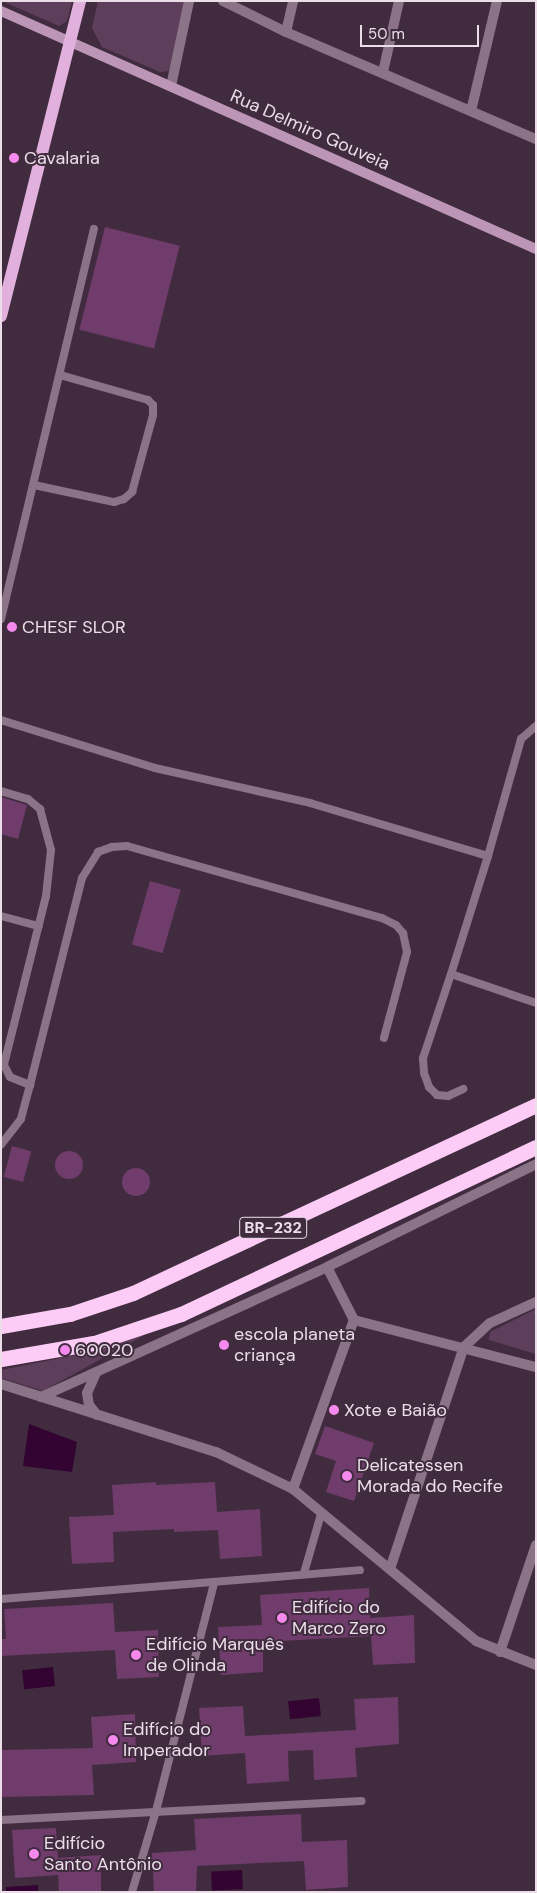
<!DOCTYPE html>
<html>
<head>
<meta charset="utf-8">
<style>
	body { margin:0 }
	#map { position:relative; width:537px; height:1893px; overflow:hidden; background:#412c3f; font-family:"DM Sans",sans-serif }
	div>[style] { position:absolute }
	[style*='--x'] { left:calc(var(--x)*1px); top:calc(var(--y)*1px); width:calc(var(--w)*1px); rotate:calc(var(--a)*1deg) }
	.green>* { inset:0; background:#5e3f5b }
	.water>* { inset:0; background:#330331; transform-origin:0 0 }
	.building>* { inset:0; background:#6f3c6b; transform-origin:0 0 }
	.round { border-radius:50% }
	.lane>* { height:8px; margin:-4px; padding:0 4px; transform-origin:4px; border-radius:4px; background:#8b7388 }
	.street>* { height:10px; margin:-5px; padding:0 5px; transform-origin:5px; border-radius:5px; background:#8b7388 }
	.secondary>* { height:10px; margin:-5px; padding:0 5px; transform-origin:5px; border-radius:5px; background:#bc95b7 }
	.primary>* { height:12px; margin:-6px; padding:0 6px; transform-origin:6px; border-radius:6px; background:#e1b0dc }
	.highway>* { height:15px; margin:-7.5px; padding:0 7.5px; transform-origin:7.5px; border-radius:7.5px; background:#fcccf7 }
	.dots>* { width:14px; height:14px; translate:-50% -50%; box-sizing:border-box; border:2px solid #412c3f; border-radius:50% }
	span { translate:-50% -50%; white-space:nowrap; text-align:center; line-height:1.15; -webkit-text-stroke:4px #412c3f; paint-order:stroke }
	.shield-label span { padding:1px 4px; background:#412c3f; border:1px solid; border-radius:4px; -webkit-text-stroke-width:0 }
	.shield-label { font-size:16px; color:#ebdee9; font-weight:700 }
	.street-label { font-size:18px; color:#ebdee9 }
	.poi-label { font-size:18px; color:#ebdee9 }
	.left { translate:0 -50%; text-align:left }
	.frame { position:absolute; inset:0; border:2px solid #ebdee9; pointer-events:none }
	.scale { position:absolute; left:360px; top:25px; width:119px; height:22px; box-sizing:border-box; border:2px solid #ebdee9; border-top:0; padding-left:6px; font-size:15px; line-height:18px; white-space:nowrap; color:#ebdee9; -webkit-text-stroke:4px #412c3f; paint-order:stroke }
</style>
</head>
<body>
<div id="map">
	<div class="green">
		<i style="clip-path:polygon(2px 1px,72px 1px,67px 21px,59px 26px)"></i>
		<i style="clip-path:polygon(98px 1px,186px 1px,169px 71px,160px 72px,102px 47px,92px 28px)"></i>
		<i style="clip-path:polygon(536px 1309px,536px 1354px,489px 1340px,490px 1332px)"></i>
		<i style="clip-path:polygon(159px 1327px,43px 1391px,1px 1378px,1px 1370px,96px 1351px)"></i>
	</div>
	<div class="water">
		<i style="clip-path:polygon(29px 1424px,77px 1442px,72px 1472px,23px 1466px)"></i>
		<i style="left:53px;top:1667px;width:19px;height:31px;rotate:84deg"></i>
		<i style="left:319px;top:1698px;width:18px;height:31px;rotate:84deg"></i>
		<i style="left:242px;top:1870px;width:19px;height:31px;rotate:87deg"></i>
		<i style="clip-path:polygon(38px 1885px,38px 1892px,6px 1892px,6px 1887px)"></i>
	</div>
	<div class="building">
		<i style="left:105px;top:227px;width:77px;height:106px;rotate:14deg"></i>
		<i style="clip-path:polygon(1px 797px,27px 805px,18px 839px,1px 834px)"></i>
		<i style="left:150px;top:881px;width:32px;height:66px;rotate:16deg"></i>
		<i style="left:12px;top:1146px;width:20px;height:32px;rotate:15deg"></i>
		<i class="round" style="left:55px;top:1151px;width:28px;height:28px"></i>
		<i class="round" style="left:122px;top:1168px;width:28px;height:28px"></i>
		<i style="clip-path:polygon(325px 1426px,374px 1443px,354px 1501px,326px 1492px,336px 1461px,315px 1454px)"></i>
		<i style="clip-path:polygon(156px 1482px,156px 1485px,215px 1482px,217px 1512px,260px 1509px,262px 1556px,220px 1559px,218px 1530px,174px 1532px,174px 1529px,113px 1532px,114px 1562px,72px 1564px,69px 1517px,114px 1515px,112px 1485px)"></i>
		<i style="clip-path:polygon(369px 1588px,370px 1618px,414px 1615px,415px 1663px,373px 1665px,371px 1636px,263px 1642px,263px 1672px,221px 1675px,218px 1627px,262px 1625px,260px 1595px)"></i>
		<i style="clip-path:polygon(113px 1603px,115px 1632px,158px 1630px,159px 1677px,117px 1679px,115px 1650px,1px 1656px,1px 1639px,6px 1639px,4px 1609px)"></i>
		<i style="clip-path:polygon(398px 1697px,399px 1744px,355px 1748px,357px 1777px,314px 1780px,313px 1750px,288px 1751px,289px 1781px,247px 1784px,245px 1753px,202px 1756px,199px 1708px,243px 1706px,245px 1736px,356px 1730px,354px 1699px)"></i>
		<i style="clip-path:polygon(135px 1714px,136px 1762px,92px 1765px,94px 1795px,1px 1797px,1px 1750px,93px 1748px,91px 1717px)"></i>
		<i style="clip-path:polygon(301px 1814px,302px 1842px,347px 1840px,348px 1887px,306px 1890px,304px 1861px,197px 1866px,196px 1892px,154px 1892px,152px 1853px,196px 1850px,194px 1819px)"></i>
		<i style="clip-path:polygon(56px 1828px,58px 1858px,101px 1855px,101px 1892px,59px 1892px,58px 1875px,15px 1878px,12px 1830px)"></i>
	</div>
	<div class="lane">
		<i style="--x:34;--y:485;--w:82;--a:12"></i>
		<i style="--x:114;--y:502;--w:10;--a:-17"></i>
		<i style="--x:124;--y:499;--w:11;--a:-41"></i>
		<i style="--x:132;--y:492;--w:80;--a:-74.7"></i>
		<i style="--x:153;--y:415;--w:10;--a:-90"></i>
		<i style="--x:153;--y:405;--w:7;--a:-135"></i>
		<i style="--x:148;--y:400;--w:91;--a:-164.1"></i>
		<i style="--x:1;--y:619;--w:401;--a:-76.6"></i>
		<i style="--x:1;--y:720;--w:161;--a:17.3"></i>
		<i style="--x:155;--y:768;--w:159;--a:12.7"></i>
		<i style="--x:310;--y:803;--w:186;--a:16.6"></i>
		<i style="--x:488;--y:856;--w:124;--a:107.4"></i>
		<i style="--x:451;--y:974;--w:90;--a:18.8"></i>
		<i style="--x:1;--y:791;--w:28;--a:17"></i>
		<i style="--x:28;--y:799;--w:16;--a:40"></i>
		<i style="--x:40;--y:809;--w:42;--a:75"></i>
		<i style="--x:51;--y:850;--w:46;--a:96.2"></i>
		<i style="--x:46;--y:896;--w:174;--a:104"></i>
		<i style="--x:4;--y:1065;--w:13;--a:63"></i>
		<i style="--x:10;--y:1077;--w:22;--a:22"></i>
		<i style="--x:30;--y:1085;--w:35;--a:105"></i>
		<i style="--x:21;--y:1119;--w:33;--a:128"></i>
		<i style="--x:488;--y:856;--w:122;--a:-74.2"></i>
		<i style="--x:521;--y:739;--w:20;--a:-41"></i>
		<i style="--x:1;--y:916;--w:39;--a:15"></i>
		<i style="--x:451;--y:974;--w:89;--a:108.4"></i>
		<i style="--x:423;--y:1058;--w:15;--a:86"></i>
		<i style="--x:424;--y:1073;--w:15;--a:70"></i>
		<i style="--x:429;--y:1087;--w:11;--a:45"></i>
		<i style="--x:437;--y:1095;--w:11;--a:5"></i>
		<i style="--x:448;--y:1096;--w:17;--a:-25"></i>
		<i style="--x:30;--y:1085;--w:213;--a:-75.9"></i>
		<i style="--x:82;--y:878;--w:31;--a:-58"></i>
		<i style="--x:98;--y:852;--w:15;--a:-20"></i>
		<i style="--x:112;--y:847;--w:15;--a:-4"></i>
		<i style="--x:127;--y:846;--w:265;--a:15.8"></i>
		<i style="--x:382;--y:918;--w:16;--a:27"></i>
		<i style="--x:396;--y:925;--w:11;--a:49"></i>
		<i style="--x:403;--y:933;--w:19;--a:78"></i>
		<i style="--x:407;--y:952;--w:89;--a:105"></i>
		<i style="--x:304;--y:1573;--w:61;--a:-73.9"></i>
		<i style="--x:1;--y:1599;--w:360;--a:-4.6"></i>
		<i style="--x:1;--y:1820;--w:361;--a:-3"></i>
		<i style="--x:132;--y:1892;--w:84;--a:-73.5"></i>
		<i style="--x:156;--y:1811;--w:235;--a:-75.7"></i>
	</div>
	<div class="street">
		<i style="--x:223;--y:1;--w:70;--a:26.2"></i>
		<i style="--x:286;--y:32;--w:272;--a:23.2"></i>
		<i style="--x:286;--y:32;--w:32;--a:-77"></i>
		<i style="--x:383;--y:72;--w:73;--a:-77.3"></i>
		<i style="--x:171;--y:86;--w:87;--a:-78"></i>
		<i style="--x:471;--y:111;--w:113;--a:-76.7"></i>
		<i style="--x:354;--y:1320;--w:188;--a:14.5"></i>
		<i style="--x:96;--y:1373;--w:22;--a:114"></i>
		<i style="--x:87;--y:1393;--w:12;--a:81"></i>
		<i style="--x:89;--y:1405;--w:13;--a:51"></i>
		<i style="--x:1;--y:1384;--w:225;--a:17.6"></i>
		<i style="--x:216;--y:1452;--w:85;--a:25.7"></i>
		<i style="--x:293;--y:1489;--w:238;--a:39.7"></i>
		<i style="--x:476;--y:1641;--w:65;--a:21.8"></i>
		<i style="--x:41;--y:1397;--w:314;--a:-24.4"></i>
		<i style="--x:327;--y:1267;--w:233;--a:-26.2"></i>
		<i style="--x:293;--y:1489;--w:180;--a:-70.2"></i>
		<i style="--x:354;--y:1320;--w:59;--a:-117"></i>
		<i style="--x:390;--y:1569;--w:234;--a:-71.6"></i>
		<i style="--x:464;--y:1347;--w:35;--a:-43"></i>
		<i style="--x:490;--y:1323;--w:51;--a:-24.5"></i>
		<i style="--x:500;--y:1652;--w:113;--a:-71.4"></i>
	</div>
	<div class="secondary">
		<i style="--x:1;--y:11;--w:586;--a:23.98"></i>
	</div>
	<div class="primary">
		<i style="--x:1;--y:316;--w:325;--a:-75.9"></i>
	</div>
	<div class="highway">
		<i style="--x:1;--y:1326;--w:70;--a:-9.9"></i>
		<i style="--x:70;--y:1314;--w:66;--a:-18.4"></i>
		<i style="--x:133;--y:1293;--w:445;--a:-25"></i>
		<i style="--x:1;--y:1359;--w:94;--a:-9.8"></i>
		<i style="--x:94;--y:1343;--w:92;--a:-18.4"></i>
		<i style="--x:181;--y:1314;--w:392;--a:-25.2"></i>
	</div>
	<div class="dots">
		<i style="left:14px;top:158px;background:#f689ed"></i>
		<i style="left:12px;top:627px;background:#f689ed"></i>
		<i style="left:224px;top:1345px;background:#f689ed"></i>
		<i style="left:65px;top:1350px;background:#f689ed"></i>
		<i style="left:334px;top:1410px;background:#f689ed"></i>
		<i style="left:347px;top:1476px;background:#f689ed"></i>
		<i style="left:282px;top:1618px;background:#f689ed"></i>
		<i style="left:136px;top:1655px;background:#f689ed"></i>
		<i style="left:113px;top:1740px;background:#f689ed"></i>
		<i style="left:34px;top:1854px;background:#f689ed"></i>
	</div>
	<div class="shield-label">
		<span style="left:273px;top:1228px">BR-232</span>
	</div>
	<div class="street-label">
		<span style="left:310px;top:130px;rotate:24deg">Rua Delmiro Gouveia</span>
	</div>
	<div class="poi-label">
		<span class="left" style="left:24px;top:158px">Cavalaria</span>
		<span class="left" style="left:22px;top:627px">CHESF SLOR</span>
		<span class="left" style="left:234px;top:1345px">escola planeta<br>criança</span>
		<span class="left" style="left:75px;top:1350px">60020</span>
		<span class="left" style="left:344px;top:1410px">Xote e Baião</span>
		<span class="left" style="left:357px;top:1476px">Delicatessen<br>Morada do Recife</span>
		<span class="left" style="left:292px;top:1618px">Edifício do<br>Marco Zero</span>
		<span class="left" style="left:146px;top:1655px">Edifício Marquês<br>de Olinda</span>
		<span class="left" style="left:123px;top:1740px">Edifício do<br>Imperador</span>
		<span class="left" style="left:44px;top:1854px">Edifício<br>Santo Antônio</span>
	</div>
	<div class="frame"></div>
	<div class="scale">50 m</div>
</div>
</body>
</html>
